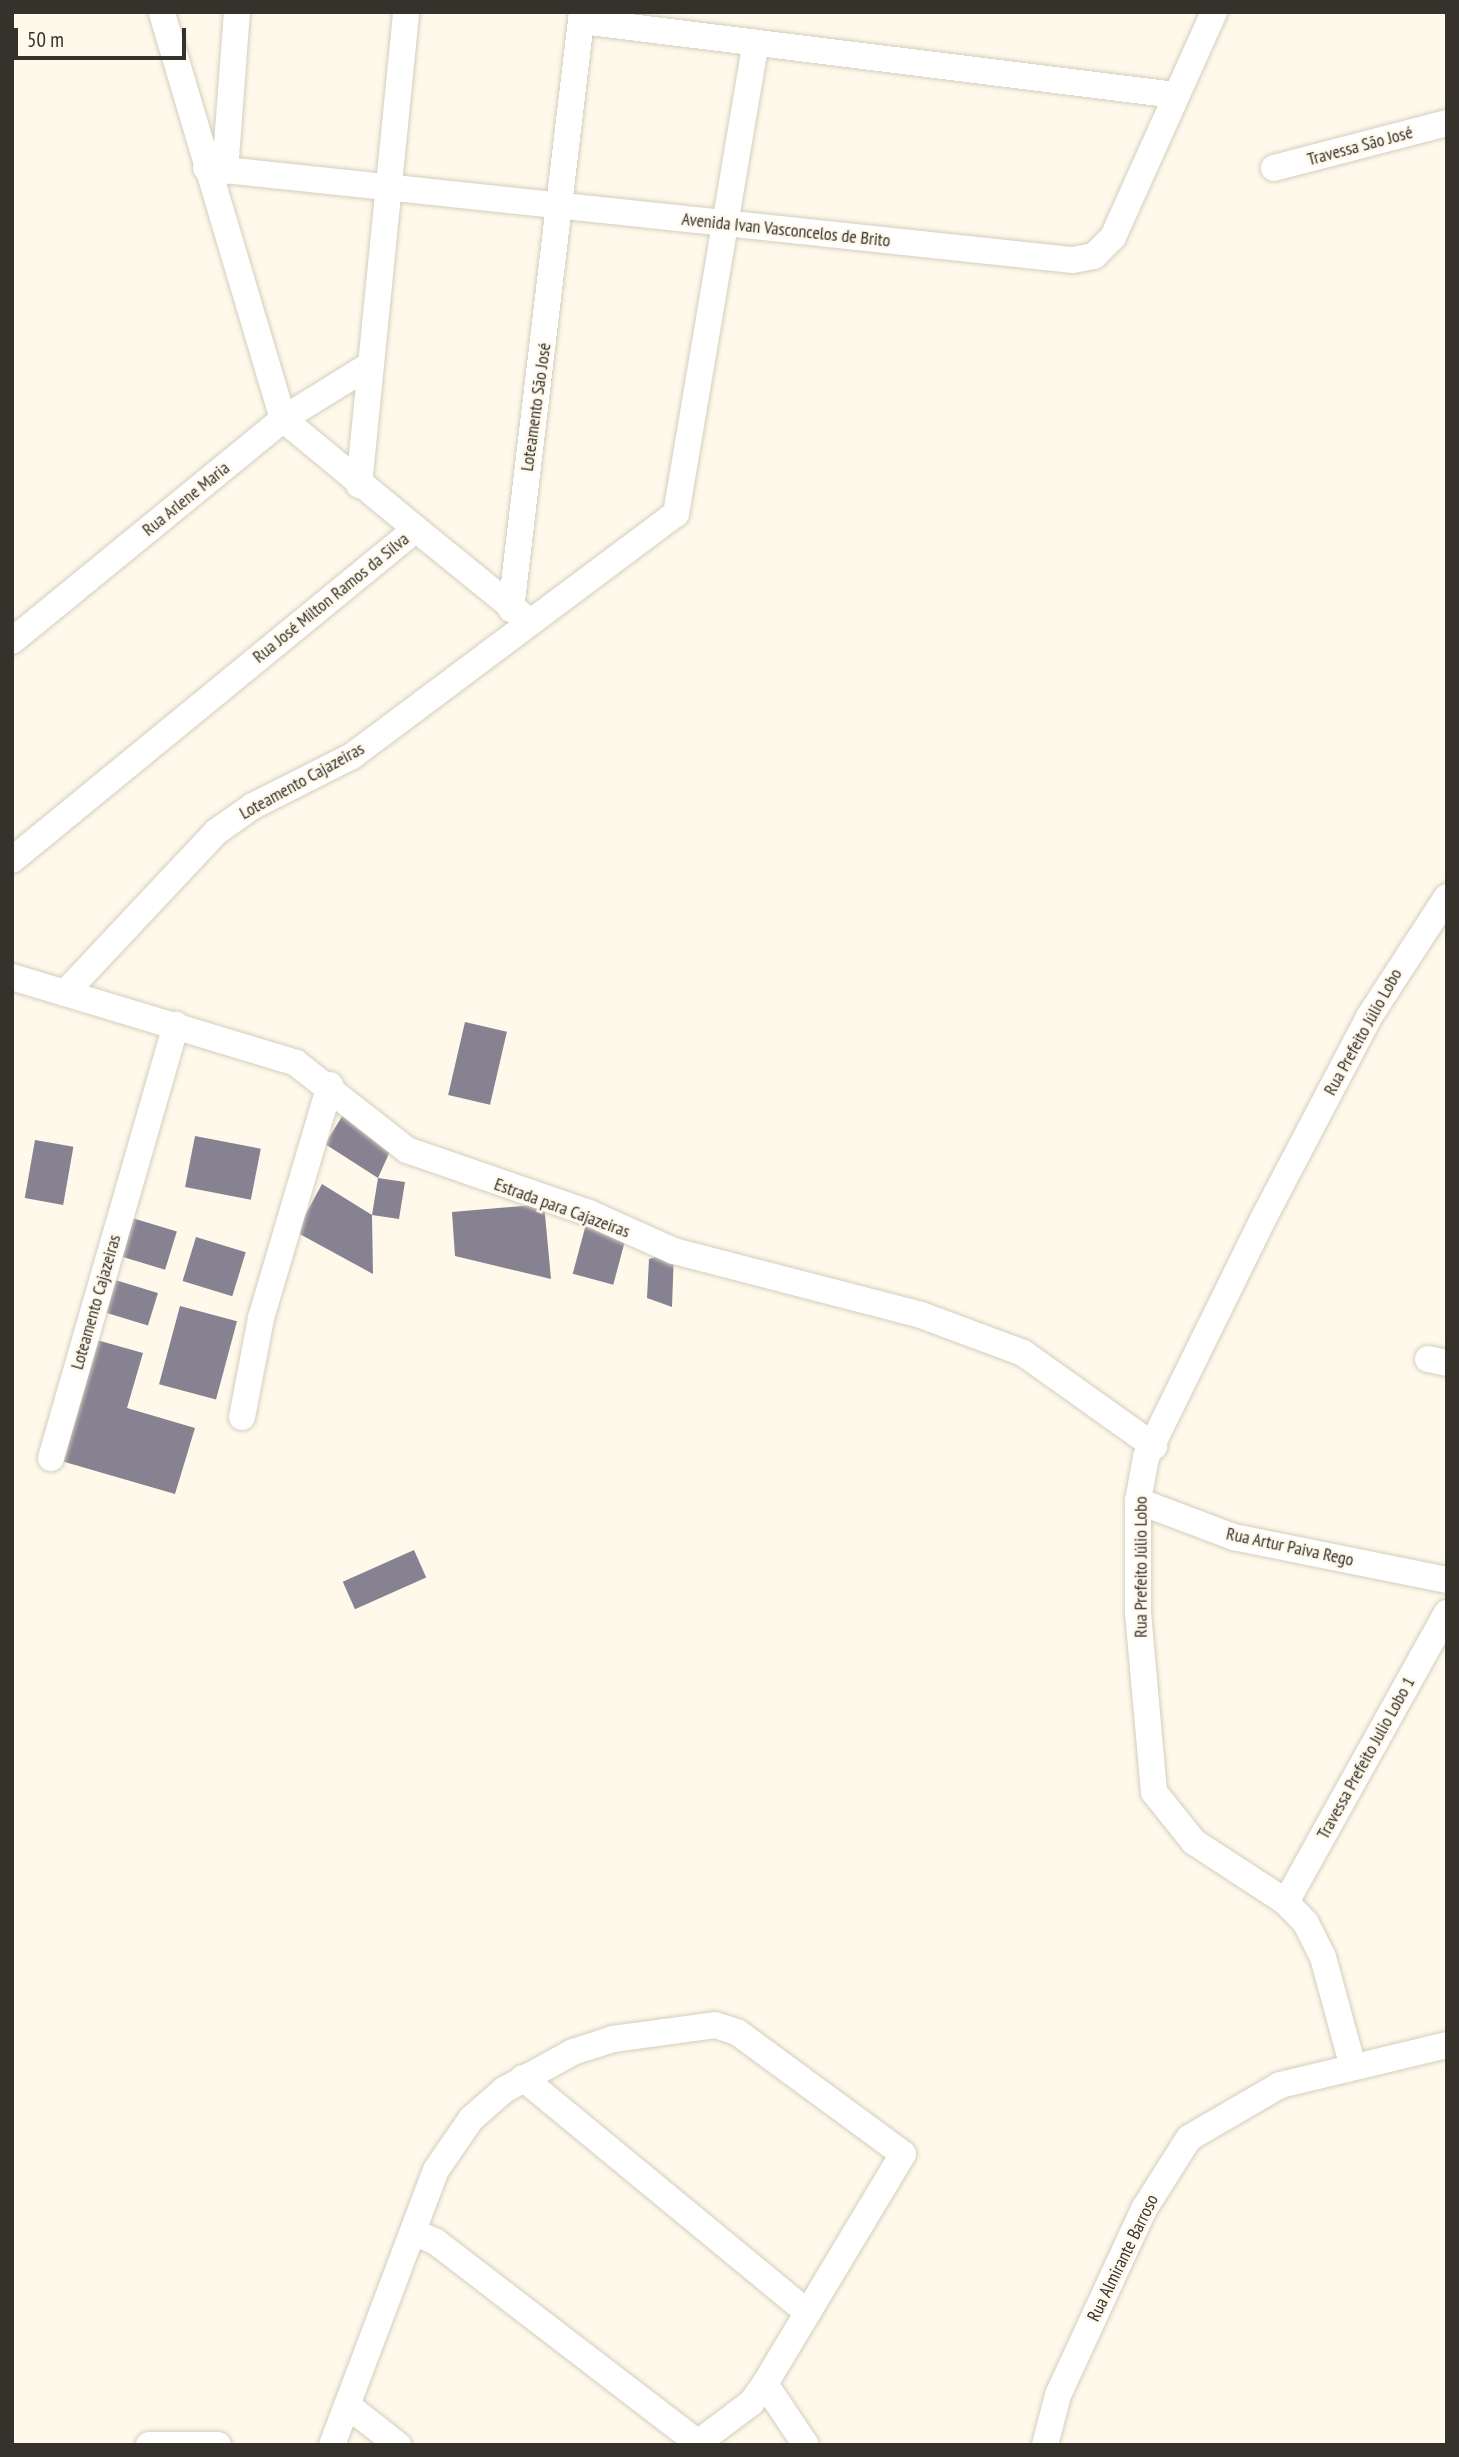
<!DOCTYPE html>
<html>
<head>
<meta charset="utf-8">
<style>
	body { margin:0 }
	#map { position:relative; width:1459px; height:2457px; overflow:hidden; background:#fff9ec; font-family:"PT Sans Narrow",sans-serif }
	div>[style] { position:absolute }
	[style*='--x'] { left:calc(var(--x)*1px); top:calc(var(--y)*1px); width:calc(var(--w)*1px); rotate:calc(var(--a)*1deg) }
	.building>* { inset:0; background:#878291; transform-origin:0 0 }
	.roads { filter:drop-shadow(0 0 2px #d4cebd) drop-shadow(0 0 2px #d4cebd) }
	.minor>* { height:26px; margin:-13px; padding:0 13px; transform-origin:13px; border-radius:13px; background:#fff }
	span { translate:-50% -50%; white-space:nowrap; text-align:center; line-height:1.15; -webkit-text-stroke:5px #fff9ec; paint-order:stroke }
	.street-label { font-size:18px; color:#35322c }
	.frame { position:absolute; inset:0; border:14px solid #35322c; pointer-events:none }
	.scale { position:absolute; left:14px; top:28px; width:172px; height:32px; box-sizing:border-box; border:4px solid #35322c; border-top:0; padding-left:9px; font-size:21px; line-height:24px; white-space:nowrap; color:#35322c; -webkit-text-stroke:5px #fff9ec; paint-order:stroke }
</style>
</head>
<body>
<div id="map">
	<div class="building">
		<i style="left:465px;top:1022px;width:43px;height:75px;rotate:13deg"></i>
		<i style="clip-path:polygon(346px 1110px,395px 1140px,378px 1178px,405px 1182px,399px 1219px,372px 1215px,373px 1274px,296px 1232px,322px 1184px,372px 1215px,378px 1178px,325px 1144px)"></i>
		<i style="left:195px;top:1136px;width:67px;height:52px;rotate:11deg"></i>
		<i style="left:35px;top:1140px;width:39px;height:59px;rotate:10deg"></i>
		<i style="clip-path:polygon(544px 1204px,551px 1279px,455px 1256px,452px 1212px)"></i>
		<i style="left:589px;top:1213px;width:42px;height:63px;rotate:15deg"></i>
		<i style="left:129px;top:1217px;width:50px;height:40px;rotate:17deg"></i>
		<i style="left:196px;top:1237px;width:52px;height:46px;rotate:17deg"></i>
		<i style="clip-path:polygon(674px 1251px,672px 1307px,647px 1298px,649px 1259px)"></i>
		<i style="left:112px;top:1279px;width:48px;height:34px;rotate:17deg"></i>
		<i style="left:180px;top:1306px;width:59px;height:81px;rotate:15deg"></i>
		<i style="clip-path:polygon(86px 1337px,143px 1353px,127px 1408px,195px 1428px,175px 1494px,51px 1458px)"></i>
		<i style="left:414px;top:1550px;width:30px;height:78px;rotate:66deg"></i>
	</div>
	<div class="roads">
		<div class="minor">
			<i style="--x:582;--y:21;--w:598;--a:7.11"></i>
			<i style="--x:206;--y:168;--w:872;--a:6.06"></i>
			<i style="--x:1073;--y:260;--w:21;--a:-11"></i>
			<i style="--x:1094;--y:256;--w:27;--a:-45"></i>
			<i style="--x:1113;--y:237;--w:247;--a:-65.8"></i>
			<i style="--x:1274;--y:168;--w:179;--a:-14.6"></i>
			<i style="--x:225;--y:171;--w:159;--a:-85.7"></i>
			<i style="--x:359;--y:485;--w:475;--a:-84.3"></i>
			<i style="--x:416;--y:529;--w:136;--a:39.1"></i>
			<i style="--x:511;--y:609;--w:601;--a:-83.22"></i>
			<i style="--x:12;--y:641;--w:350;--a:-39.3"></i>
			<i style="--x:283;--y:419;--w:99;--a:-31.8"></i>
			<i style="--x:12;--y:860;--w:522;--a:-39.33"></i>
			<i style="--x:416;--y:529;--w:173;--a:-140.4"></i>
			<i style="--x:283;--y:419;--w:425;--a:-106.6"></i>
			<i style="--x:12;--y:977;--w:297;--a:16.8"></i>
			<i style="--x:296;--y:1063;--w:141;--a:38.1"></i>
			<i style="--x:407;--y:1150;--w:193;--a:19.1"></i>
			<i style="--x:589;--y:1213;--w:93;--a:24.1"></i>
			<i style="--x:674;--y:1251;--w:255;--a:14.5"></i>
			<i style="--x:921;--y:1315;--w:109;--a:20.4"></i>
			<i style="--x:1023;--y:1353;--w:161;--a:35.4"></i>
			<i style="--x:65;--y:993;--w:221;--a:-46.8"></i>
			<i style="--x:216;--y:832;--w:45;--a:-35.1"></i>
			<i style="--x:253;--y:806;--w:111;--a:-26.8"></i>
			<i style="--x:352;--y:756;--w:404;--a:-36.8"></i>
			<i style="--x:676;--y:514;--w:478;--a:-80.4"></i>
			<i style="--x:1428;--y:1359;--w:19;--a:12"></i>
			<i style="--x:242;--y:1417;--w:101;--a:-79.1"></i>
			<i style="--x:261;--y:1318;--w:243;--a:-73.5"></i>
			<i style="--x:51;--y:1458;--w:451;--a:-73.9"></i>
			<i style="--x:1138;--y:1501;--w:103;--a:20.6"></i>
			<i style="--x:1234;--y:1537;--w:217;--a:11.4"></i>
			<i style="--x:1286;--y:1902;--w:331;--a:-60.9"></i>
			<i style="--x:1353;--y:2067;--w:114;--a:-105.3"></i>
			<i style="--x:1323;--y:1957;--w:39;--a:-117"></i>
			<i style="--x:1305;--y:1922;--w:28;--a:-134"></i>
			<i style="--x:1286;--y:1902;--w:110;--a:-146.9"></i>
			<i style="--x:1194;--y:1842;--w:64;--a:-128.7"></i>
			<i style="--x:1154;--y:1792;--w:180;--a:-95.1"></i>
			<i style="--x:1138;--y:1613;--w:112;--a:-90"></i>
			<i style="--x:1138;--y:1501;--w:45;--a:-79.7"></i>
			<i style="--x:1146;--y:1457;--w:263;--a:-63.8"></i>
			<i style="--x:1262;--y:1221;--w:230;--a:-62.3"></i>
			<i style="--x:1369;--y:1017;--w:143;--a:-57"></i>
			<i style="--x:523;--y:2078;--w:369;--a:39.5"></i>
			<i style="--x:413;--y:2232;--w:25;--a:23"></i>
			<i style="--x:436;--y:2242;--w:330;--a:37.5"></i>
			<i style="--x:765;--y:2384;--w:73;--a:56.1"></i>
			<i style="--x:347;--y:2405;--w:65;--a:38.1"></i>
			<i style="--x:149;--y:2445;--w:69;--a:0"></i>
			<i style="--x:332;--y:2445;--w:294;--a:-69.3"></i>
			<i style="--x:436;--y:2170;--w:62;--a:-55.5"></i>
			<i style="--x:471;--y:2119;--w:44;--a:-41.3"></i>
			<i style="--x:504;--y:2090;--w:79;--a:-28.8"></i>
			<i style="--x:573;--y:2052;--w:42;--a:-18"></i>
			<i style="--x:613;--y:2039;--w:103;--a:-7.8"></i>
			<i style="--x:715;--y:2025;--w:23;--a:18"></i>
			<i style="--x:737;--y:2032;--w:206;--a:36.3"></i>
			<i style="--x:903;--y:2154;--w:268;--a:121"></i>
			<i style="--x:765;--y:2384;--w:24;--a:126"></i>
			<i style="--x:751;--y:2403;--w:70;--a:143.1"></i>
			<i style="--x:1045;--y:2445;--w:52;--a:-75.4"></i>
			<i style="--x:1058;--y:2395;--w:205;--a:-65.2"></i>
			<i style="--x:1144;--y:2209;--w:84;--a:-57.6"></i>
			<i style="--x:1189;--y:2138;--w:105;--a:-30.2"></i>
			<i style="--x:1280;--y:2085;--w:172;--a:-13.5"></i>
		</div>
	</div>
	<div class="street-label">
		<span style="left:1360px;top:146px;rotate:-15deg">Travessa São José</span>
		<span style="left:786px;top:230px;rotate:6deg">Avenida Ivan Vasconcelos de Brito</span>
		<span style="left:536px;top:407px;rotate:-82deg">Loteamento São José</span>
		<span style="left:186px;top:499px;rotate:-39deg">Rua Arlene Maria</span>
		<span style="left:331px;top:598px;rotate:-39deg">Rua José Milton Ramos da Silva</span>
		<span style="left:302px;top:781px;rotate:-29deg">Loteamento Cajazeiras</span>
		<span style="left:1363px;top:1032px;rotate:-61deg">Rua Prefeito Júlio Lobo</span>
		<span style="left:562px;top:1208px;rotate:20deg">Estrada para Cajazeiras</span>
		<span style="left:96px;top:1302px;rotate:-74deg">Loteamento Cajazeiras</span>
		<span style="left:1290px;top:1547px;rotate:12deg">Rua Artur Paiva Rego</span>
		<span style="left:1141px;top:1567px;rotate:-90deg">Rua Prefeito Júlio Lobo</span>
		<span style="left:1366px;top:1758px;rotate:-61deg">Travessa Prefeito Julio Lobo 1</span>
		<span style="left:1123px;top:2258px;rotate:-64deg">Rua Almirante Barroso</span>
	</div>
	<div class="frame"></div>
	<div class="scale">50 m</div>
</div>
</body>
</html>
